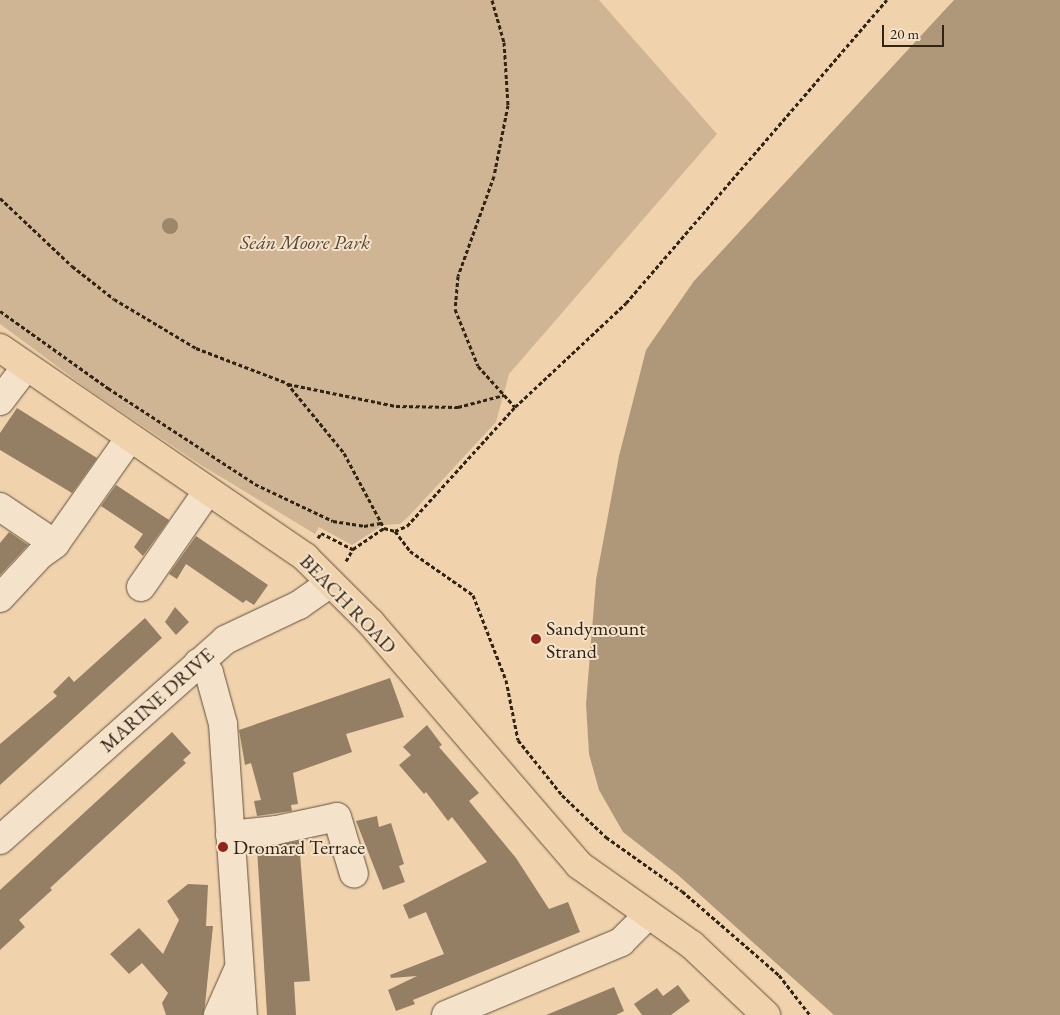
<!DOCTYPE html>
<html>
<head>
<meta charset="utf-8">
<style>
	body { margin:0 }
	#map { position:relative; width:1060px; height:1015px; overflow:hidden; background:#f0d3ad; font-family:"EB Garamond",serif }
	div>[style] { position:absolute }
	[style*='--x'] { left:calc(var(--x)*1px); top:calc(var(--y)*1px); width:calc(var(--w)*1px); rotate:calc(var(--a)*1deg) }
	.green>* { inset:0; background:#cfb593 }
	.water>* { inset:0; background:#af9879 }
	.building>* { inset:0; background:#947f64 }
	.path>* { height:3px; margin-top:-1.5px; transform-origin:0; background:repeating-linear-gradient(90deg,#302415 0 4px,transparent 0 6.5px) }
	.roads { filter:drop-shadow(0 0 1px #60503b) drop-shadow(0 0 1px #60503b) }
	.minor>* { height:28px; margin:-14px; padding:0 14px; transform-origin:14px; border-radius:14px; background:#f5e2ca }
	.major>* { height:28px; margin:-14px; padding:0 14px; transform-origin:14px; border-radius:14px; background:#f0d3ad }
	.trees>* { width:16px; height:16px; margin:-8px; border-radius:50%; background:#9c876a }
	.dots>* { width:14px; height:14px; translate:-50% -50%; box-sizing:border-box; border:2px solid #f5e2ca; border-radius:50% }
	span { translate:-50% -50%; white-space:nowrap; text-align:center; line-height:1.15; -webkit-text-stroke:4px #f5e2ca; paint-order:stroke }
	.park-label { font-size:20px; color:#584834; font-style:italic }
	.street-label { font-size:20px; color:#302415 }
	.poi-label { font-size:20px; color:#302415 }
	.left { translate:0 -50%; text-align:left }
	.scale { position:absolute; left:882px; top:25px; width:62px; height:22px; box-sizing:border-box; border:2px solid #302415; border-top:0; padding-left:6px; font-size:15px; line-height:18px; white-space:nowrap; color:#302415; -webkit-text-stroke:4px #f5e2ca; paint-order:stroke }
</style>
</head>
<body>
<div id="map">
	<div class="green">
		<i style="clip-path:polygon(0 0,599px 0,717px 134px,509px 374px,496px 422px,409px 516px,400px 524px,383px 525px,352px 545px,319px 527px,315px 534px,201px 465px,88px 389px,0 324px)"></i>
	</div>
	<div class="water">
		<i style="clip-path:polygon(954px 0,1060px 0,1060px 1015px,834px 1015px,678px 875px,623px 832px,599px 790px,589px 754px,586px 704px,596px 580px,619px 456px,646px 350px,694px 281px)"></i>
	</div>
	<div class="building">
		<i style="clip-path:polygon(17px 408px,97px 458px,72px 493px,0 450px,0 433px)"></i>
		<i style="clip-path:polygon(116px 485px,169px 520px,143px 556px,134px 547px,143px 534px,101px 506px)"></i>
		<i style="clip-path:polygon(9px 532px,28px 545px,0 575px,0 543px)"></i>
		<i style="clip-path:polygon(196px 536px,268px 585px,254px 605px,246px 600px,243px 603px,186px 564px,177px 579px,169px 574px)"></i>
		<i style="clip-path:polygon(175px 607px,189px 622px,176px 635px,165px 622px)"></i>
		<i style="clip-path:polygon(145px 618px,162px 638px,0 785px,0 744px,57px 696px,53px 692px,69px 676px,74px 682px)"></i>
		<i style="clip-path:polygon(390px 678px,404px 717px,346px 734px,352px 752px,293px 773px,298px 804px,291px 805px,292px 811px,257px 816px,254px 801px,261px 800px,251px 763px,245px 765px,239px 730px)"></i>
		<i style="clip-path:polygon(427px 725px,442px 745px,439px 747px,479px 793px,469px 801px,516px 858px,549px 909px,568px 902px,580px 932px,413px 1000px,415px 1004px,396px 1011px,388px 990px,417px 976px,391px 978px,390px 975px,444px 954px,426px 912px,409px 919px,403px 905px,487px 862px,452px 817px,448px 821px,426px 792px,424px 794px,399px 765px,411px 755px,403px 747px)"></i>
		<i style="clip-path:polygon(172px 732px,191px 753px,183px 760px,186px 763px,50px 888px,52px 890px,19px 920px,25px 927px,0 950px,0 890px)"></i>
		<i style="clip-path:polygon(377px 816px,379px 827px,391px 823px,404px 864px,399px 866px,405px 882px,383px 890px,356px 821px)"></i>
		<i style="clip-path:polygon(299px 841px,310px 981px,294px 982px,296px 1015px,267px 1015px,257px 848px)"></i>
		<i style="clip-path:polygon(188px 884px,208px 885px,206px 926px,213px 926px,205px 1005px,203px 1015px,166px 1015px,162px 1003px,168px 993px,142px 963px,129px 974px,110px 954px,139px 928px,163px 954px,179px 920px,167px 901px)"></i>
		<i style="clip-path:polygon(678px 985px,690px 1001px,671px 1015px,642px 1015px,634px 1004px,657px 988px,663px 996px)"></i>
		<i style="clip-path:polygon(614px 987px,624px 1011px,616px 1015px,546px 1015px)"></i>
	</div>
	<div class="path">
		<i style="--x:492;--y:0;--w:44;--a:74.1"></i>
		<i style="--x:504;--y:42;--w:63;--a:86.4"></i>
		<i style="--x:508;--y:105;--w:72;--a:101.2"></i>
		<i style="--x:494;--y:176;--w:106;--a:109.8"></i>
		<i style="--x:458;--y:276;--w:33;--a:95"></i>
		<i style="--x:455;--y:309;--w:61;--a:68"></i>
		<i style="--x:478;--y:366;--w:55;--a:47.9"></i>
		<i style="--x:0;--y:198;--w:99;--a:43.4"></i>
		<i style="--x:72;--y:266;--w:53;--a:38.2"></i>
		<i style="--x:114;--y:299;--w:96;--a:30.9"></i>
		<i style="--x:196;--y:348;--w:97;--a:21"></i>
		<i style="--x:287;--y:383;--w:90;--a:50.8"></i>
		<i style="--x:344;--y:453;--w:85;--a:61.9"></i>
		<i style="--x:384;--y:528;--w:11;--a:15"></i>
		<i style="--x:395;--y:531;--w:13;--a:-23"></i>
		<i style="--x:407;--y:526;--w:161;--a:-47.8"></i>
		<i style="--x:515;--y:407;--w:152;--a:-43.1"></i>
		<i style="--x:626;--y:303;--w:400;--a:-49.3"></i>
		<i style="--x:0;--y:311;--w:133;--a:35.5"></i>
		<i style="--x:108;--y:388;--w:176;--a:33.1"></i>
		<i style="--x:255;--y:484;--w:86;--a:25.4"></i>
		<i style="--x:333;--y:521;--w:31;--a:9"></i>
		<i style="--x:364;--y:526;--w:17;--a:-10"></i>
		<i style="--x:288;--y:384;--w:110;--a:11.5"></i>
		<i style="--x:396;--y:406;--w:62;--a:0.9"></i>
		<i style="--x:458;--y:407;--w:48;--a:-14.6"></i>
		<i style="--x:395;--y:531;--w:25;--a:53"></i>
		<i style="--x:410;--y:551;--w:77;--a:34.9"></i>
		<i style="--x:473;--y:595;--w:91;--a:68.8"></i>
		<i style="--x:506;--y:680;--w:61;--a:78.7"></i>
		<i style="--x:518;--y:740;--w:70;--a:51.3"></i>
		<i style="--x:562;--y:795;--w:61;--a:43.7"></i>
		<i style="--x:606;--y:837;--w:93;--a:35.4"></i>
		<i style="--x:682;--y:891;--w:128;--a:40.9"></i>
		<i style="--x:779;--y:975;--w:51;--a:52.2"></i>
		<i style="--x:318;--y:538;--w:6;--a:-59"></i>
		<i style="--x:321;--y:533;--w:36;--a:27"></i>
		<i style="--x:346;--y:561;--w:14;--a:-60"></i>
		<i style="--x:353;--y:549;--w:37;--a:-34"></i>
	</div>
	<div class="roads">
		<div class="minor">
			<i style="--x:0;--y:401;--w:43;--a:-52.6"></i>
			<i style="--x:0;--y:507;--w:66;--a:33.9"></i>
			<i style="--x:55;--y:544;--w:128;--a:-54.8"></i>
			<i style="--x:141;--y:587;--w:116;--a:-55.2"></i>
			<i style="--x:0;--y:598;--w:59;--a:-47.1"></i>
			<i style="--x:40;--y:555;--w:19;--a:-36"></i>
			<i style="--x:198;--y:663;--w:15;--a:42"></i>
			<i style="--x:209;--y:673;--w:53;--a:74.6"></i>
			<i style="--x:223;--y:724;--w:292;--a:86.1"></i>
			<i style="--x:230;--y:835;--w:47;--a:-6.1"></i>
			<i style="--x:277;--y:830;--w:61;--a:-12.2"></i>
			<i style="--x:337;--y:817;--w:59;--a:73.4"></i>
			<i style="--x:0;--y:840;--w:301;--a:-41.6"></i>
			<i style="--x:225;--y:640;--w:82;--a:-25.3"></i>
			<i style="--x:299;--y:605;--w:37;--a:-35"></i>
			<i style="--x:218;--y:1015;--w:49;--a:-66"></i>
			<i style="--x:446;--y:1015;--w:190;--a:-22.6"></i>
			<i style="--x:621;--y:942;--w:38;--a:-45"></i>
		</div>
		<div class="major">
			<i style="--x:0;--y:348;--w:370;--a:34.4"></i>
			<i style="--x:305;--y:557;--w:93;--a:45"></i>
			<i style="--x:371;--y:623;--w:319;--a:49.3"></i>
			<i style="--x:579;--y:865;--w:138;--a:35.3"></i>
			<i style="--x:692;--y:945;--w:102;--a:43.4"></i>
		</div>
	</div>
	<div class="trees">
		<i style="left:170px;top:226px"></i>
	</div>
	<div class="dots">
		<i style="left:536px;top:639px;background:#8f2418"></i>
		<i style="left:223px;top:847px;background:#8f2418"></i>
	</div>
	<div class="park-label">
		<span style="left:305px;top:242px">Seán Moore Park</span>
	</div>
	<div class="street-label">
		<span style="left:348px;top:604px;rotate:46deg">BEACH ROAD</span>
		<span style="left:157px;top:700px;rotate:-42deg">MARINE DRIVE</span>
	</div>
	<div class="poi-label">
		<span class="left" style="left:546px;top:640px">Sandymount<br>Strand</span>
		<span class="left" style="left:233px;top:847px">Dromard Terrace</span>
	</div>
	<div class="scale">20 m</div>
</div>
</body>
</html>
